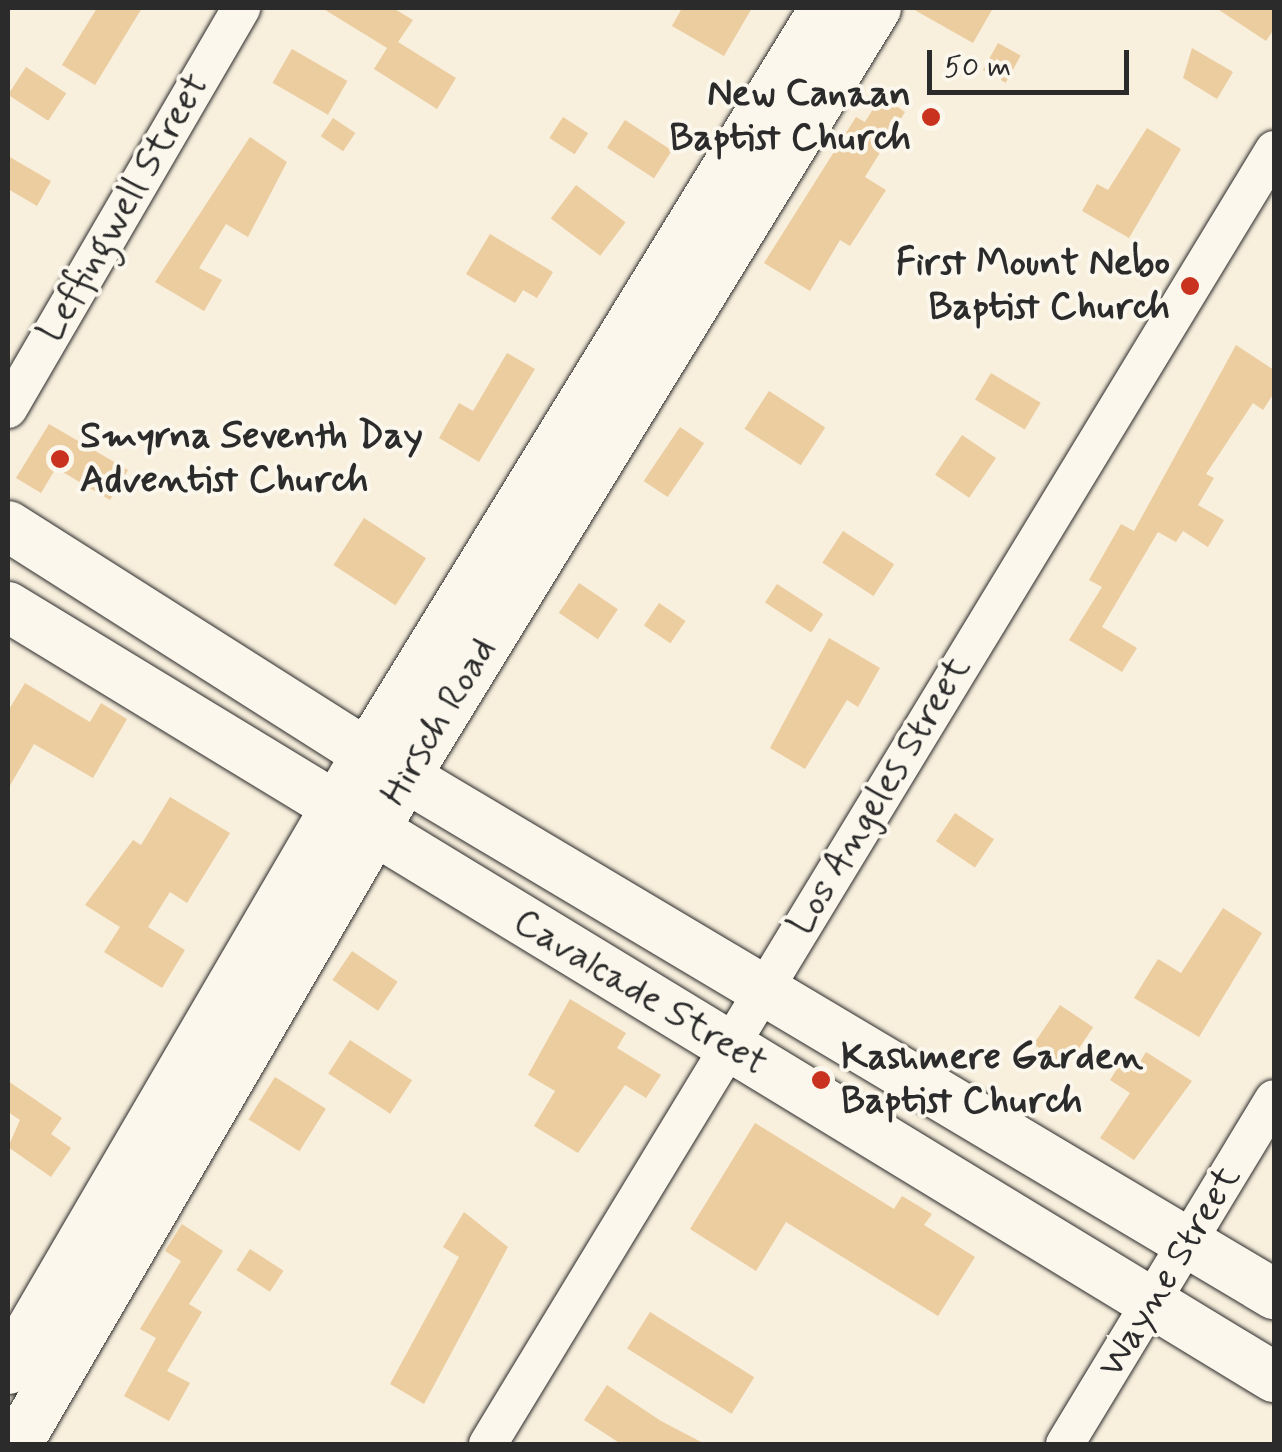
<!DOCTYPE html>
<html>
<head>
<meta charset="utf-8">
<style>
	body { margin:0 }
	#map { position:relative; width:1282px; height:1452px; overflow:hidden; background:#f8efdd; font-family:Mynerve,sans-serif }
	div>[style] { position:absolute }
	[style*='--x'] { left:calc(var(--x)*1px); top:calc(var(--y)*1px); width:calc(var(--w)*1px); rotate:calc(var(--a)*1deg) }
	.building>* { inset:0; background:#eccd9f; transform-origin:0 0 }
	.roads { filter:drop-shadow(0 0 2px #2b2b2b) drop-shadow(0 0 2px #2b2b2b) }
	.minor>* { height:38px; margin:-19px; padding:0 19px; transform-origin:19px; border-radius:19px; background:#fbf7ec }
	.major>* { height:50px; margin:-25px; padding:0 25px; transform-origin:25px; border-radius:25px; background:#fbf7ec }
	.dots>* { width:28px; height:28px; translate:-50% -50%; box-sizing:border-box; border:5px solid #fbf7ec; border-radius:50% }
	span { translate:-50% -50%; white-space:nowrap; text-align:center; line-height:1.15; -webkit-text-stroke:8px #fbf7ec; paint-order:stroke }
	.poi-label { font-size:38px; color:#2b2b2b; font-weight:700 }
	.right { translate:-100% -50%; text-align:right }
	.left { translate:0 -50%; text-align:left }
	.street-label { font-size:38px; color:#2b2b2b }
	.frame { position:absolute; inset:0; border:10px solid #2b2b2b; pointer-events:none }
	.scale { position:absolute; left:927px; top:50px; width:202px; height:45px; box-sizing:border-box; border:5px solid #2b2b2b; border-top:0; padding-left:12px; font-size:30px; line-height:35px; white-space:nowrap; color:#2b2b2b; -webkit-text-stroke:8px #fbf7ec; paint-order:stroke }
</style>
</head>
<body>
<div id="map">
	<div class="building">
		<i style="clip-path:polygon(97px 8px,142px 8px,95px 85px,62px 65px)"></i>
		<i style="clip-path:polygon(322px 8px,393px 8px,413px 20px,398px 42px,456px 78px,437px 109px,374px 69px,387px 48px)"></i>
		<i style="clip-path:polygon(682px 8px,752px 8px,724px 56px,672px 26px)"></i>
		<i style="clip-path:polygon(911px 8px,993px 8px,973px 43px)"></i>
		<i style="clip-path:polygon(1216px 8px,1274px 8px,1274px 29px,1266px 41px)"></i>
		<i style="left:998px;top:43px;width:26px;height:31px;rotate:29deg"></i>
		<i style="clip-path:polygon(1192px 48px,1233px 72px,1217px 99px,1183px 78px)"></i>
		<i style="left:292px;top:49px;width:64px;height:39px;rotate:30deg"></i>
		<i style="left:26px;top:67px;width:48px;height:33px;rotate:33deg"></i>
		<i style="clip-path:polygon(881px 96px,905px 112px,865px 177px,886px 190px,850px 246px,840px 240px,810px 291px,764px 263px,856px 117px,865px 122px)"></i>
		<i style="left:563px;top:117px;width:30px;height:25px;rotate:33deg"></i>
		<i style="left:333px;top:118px;width:27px;height:22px;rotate:34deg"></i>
		<i style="left:625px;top:120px;width:56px;height:33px;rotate:33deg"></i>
		<i style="clip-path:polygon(1147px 128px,1181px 149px,1129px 238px,1082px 211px,1097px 184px,1108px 190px)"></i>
		<i style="clip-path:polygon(250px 137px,287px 162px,248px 237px,226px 224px,199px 268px,222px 280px,204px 311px,155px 282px)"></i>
		<i style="clip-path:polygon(8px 156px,51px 181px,37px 206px,8px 189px)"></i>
		<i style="left:576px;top:185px;width:62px;height:42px;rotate:37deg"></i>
		<i style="clip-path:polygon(490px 234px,553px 272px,537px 298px,523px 290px,515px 303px,466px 274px)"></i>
		<i style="clip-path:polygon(1236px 345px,1274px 370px,1274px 393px,1263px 410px,1253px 403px,1206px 474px,1214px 478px,1198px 505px,1224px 520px,1208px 547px,1183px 531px,1176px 542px,1158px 532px,1102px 627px,1137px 648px,1122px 672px,1069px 640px,1102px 587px,1089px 580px,1121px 524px,1134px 531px)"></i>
		<i style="clip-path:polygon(507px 353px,535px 369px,479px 462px,439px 438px,459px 403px,473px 411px)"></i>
		<i style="left:991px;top:373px;width:58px;height:31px;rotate:31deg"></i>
		<i style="left:769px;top:391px;width:67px;height:45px;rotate:33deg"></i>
		<i style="clip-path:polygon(49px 424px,128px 470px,110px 500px,56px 468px,41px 493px,16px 478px)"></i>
		<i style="left:680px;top:427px;width:29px;height:65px;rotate:34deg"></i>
		<i style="left:962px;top:435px;width:41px;height:48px;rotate:34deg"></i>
		<i style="left:364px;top:518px;width:74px;height:56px;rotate:33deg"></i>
		<i style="left:843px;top:531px;width:61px;height:38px;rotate:33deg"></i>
		<i style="left:579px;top:583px;width:47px;height:36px;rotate:34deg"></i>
		<i style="left:777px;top:584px;width:55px;height:22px;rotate:33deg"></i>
		<i style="left:659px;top:603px;width:32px;height:27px;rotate:34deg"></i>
		<i style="clip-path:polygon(829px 638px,880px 668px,858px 707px,847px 700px,805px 769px,770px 748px)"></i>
		<i style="clip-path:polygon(25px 683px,90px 722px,101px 703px,127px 719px,93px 778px,34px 744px,8px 789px,8px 711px)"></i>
		<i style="clip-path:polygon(170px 797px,230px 833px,187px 903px,170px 892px,148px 927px,185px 950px,162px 988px,104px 952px,120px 927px,85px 905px,133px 840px,141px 845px)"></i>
		<i style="left:955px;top:813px;width:47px;height:34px;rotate:34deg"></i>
		<i style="clip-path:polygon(1223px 908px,1262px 933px,1199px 1037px,1134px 998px,1158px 959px,1181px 973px)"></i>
		<i style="left:352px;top:951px;width:55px;height:35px;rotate:34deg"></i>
		<i style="clip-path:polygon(570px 999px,626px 1033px,617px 1048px,661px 1075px,646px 1098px,625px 1085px,578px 1153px,534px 1126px,555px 1091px,528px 1075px)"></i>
		<i style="left:1060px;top:1005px;width:40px;height:47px;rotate:34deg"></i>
		<i style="left:350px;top:1040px;width:74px;height:40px;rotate:33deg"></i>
		<i style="clip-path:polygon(1146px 1052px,1192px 1081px,1134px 1160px,1100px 1138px,1130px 1093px,1110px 1080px,1121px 1063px,1134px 1072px)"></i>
		<i style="left:275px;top:1077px;width:60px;height:50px;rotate:32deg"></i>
		<i style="clip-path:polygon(8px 1081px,62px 1118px,51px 1134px,71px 1148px,51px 1177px,8px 1147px,20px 1120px,8px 1112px)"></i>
		<i style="clip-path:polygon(755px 1123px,894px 1209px,902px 1196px,932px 1214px,924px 1225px,975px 1257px,938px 1316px,786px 1222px,756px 1271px,690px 1229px)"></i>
		<i style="clip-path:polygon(464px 1212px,508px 1247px,424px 1404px,390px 1384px,459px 1257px,443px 1247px)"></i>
		<i style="clip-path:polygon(182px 1224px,223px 1251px,189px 1304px,202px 1312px,167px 1371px,190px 1383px,169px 1421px,124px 1396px,156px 1338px,140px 1329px,181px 1261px,165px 1251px)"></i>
		<i style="left:250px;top:1249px;width:40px;height:25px;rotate:33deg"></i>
		<i style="left:650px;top:1312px;width:123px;height:43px;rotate:32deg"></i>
		<i style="clip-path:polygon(607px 1385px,661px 1421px,705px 1444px,621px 1444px,584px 1420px)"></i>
	</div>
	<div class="roads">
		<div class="minor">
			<i style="--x:8;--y:409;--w:464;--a:-59.8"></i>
			<i style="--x:488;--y:1444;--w:1514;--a:-58.72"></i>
			<i style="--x:1065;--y:1444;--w:403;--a:-58.8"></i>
		</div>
		<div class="major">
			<i style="--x:8;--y:526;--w:425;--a:32.4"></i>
			<i style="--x:367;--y:754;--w:1056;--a:30.77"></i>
			<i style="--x:8;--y:607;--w:1482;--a:31.31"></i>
			<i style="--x:8;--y:1369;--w:712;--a:-59.73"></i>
			<i style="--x:367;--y:754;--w:875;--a:-58.45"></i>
			<i style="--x:17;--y:1444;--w:772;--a:-59.81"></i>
			<i style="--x:405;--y:777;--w:902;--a:-58.51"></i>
		</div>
	</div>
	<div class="dots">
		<i style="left:931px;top:117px;background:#c8321e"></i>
		<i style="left:1190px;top:286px;background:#c8321e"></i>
		<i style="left:60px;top:459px;background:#c8321e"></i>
		<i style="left:821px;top:1080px;background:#c8321e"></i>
	</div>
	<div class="poi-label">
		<span class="right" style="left:911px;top:117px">New Canaan<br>Baptist Church</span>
		<span class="right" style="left:1170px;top:286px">First Mount Nebo<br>Baptist Church</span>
		<span class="left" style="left:80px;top:459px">Smyrna Seventh Day<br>Adventist Church</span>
		<span class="left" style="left:841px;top:1080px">Kashmere Garden<br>Baptist Church</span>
	</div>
	<div class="street-label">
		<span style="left:124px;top:208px;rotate:-60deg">Leffingwell Street</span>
		<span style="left:439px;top:722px;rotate:-59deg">Hirsch Road</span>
		<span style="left:880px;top:796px;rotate:-59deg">Los Angeles Street</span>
		<span style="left:640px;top:993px;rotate:31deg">Cavalcade Street</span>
		<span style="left:1170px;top:1272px;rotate:-59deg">Wayne Street</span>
	</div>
	<div class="frame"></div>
	<div class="scale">50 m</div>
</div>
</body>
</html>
